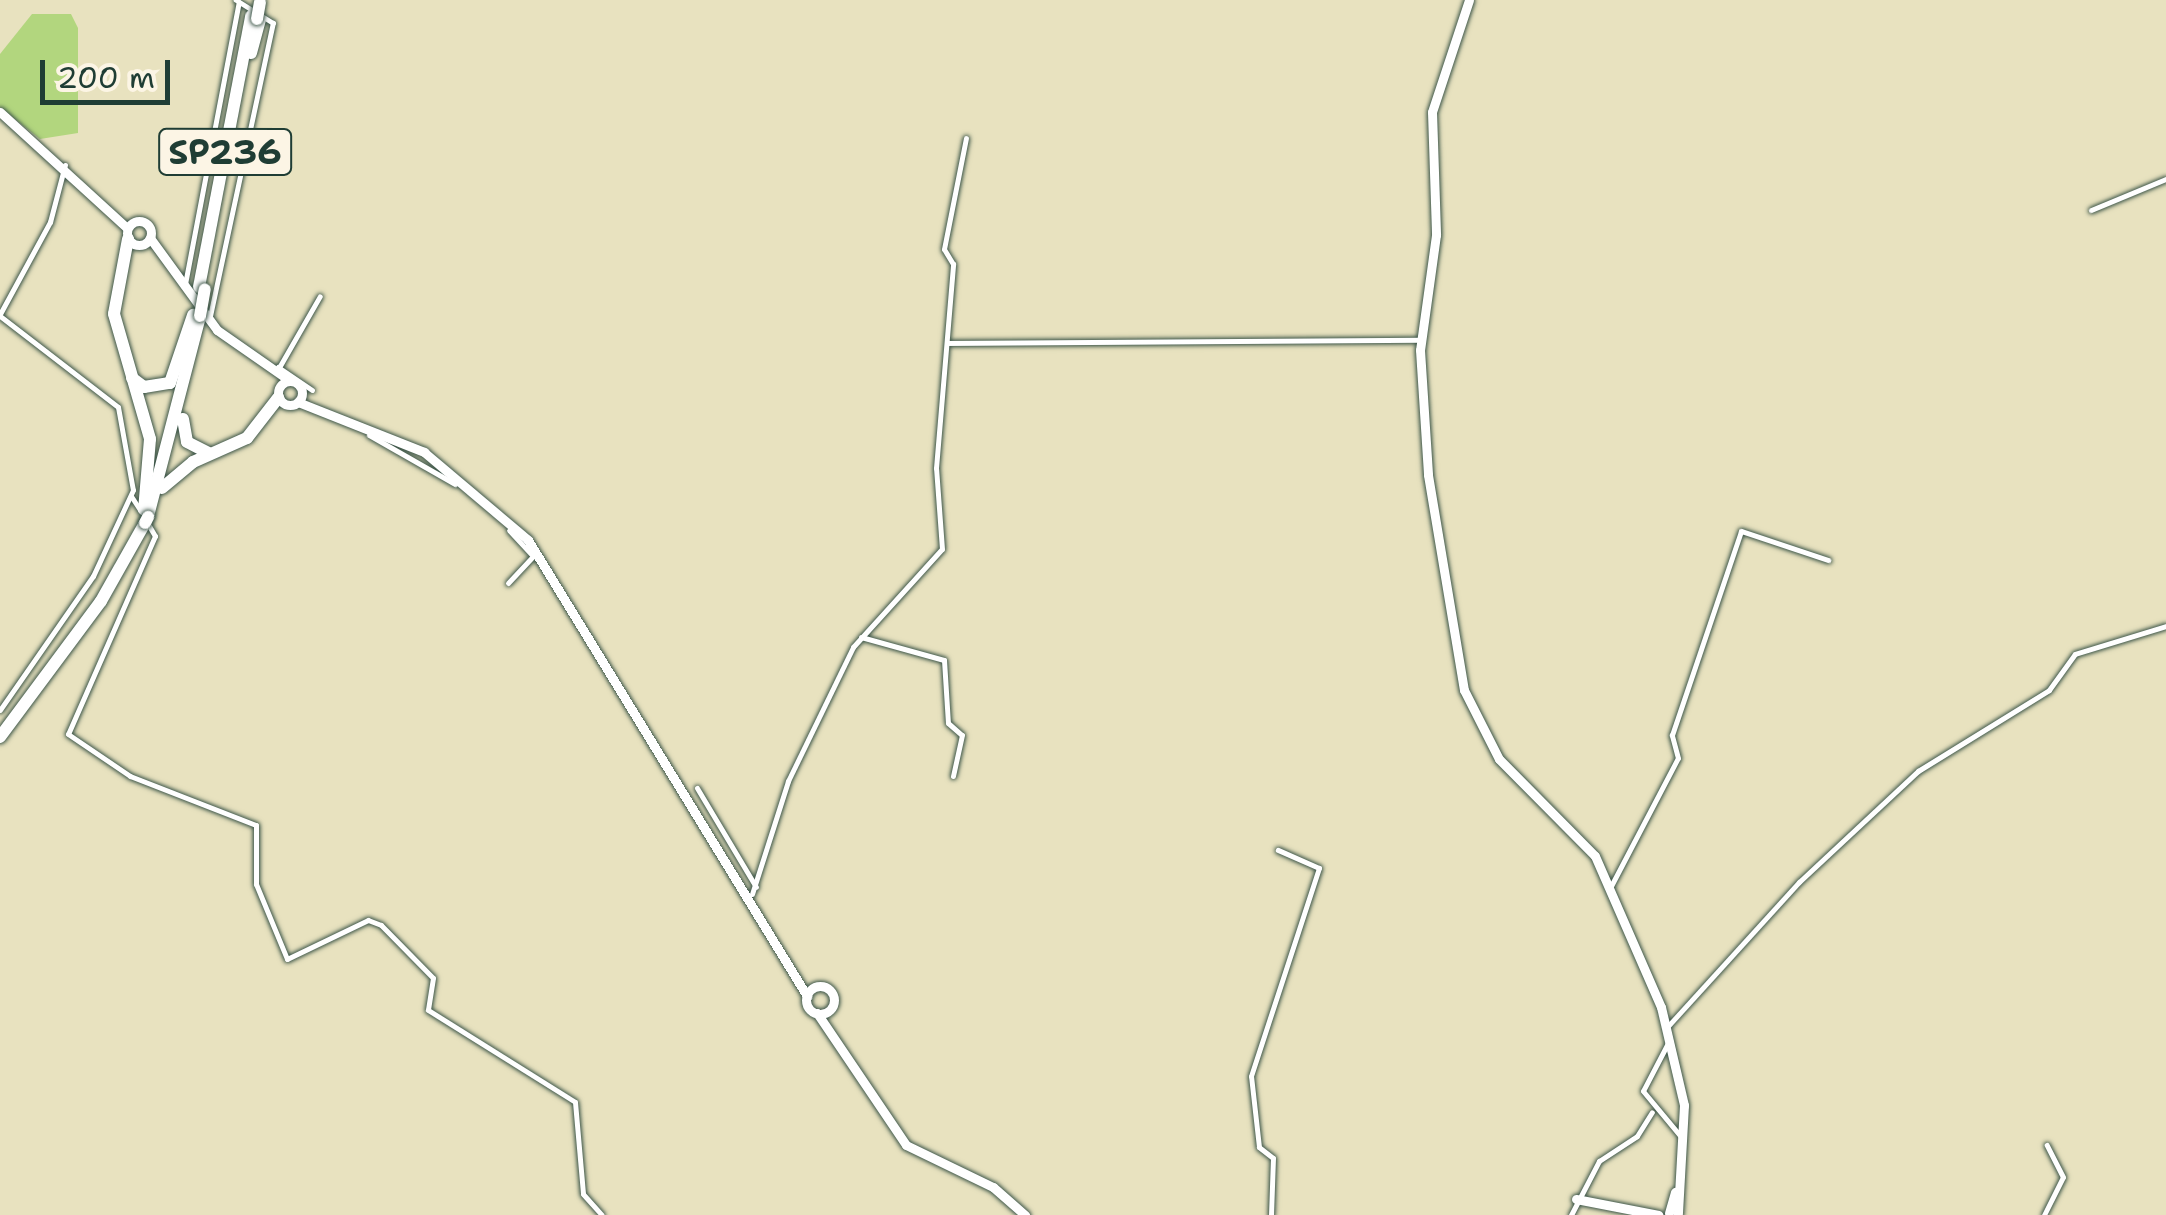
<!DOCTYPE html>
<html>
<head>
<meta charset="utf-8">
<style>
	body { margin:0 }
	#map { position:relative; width:2166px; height:1215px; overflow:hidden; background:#e8e2bf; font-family:"Shantell Sans",sans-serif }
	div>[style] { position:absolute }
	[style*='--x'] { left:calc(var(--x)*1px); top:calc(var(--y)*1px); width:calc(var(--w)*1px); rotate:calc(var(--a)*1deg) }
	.green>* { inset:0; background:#b2d67e }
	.roads { filter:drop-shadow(0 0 2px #3d5649) drop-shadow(0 0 2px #3d5649) }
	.street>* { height:5px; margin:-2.5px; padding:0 2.5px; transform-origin:2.5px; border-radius:2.5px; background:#fff }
	.secondary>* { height:9px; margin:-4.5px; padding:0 4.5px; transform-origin:4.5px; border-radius:4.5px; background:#fff }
	.secondary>.ring { margin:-4.5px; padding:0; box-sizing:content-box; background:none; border:9px solid #fff; border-radius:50% }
	.highway>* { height:12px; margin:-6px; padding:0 6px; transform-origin:6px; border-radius:6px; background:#fff }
	.bridges { filter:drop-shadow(0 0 2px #3d5649) drop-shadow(0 0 2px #3d5649) }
	.highway-bridge>* { height:12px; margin:-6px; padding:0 6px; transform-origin:6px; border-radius:6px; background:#fff }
	span { translate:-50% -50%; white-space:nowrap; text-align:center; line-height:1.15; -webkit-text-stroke:9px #fcf5e5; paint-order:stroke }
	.shield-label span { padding:2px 8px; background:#fcf5e5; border:2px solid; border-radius:8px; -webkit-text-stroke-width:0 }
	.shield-label { font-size:35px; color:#1f3d34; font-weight:700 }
	.scale { position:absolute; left:40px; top:60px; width:130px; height:45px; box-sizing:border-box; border:5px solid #1f3d34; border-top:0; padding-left:12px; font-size:30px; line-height:35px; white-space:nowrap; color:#1f3d34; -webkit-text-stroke:8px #fcf5e5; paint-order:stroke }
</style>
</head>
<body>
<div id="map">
	<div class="green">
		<i style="clip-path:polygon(32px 14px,71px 14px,78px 28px,78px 133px,40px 139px,0 107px,0 54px)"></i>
	</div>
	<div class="roads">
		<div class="street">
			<i style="--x:2091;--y:210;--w:81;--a:-22.5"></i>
			<i style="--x:185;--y:284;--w:287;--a:-79.2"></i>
			<i style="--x:0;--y:314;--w:105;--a:-61.5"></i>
			<i style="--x:50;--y:222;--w:59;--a:-75.3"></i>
			<i style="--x:0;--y:316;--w:149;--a:37.6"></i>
			<i style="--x:118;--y:407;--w:84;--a:79.8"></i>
			<i style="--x:133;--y:490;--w:95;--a:114.9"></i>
			<i style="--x:93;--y:576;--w:163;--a:124.8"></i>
			<i style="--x:210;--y:316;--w:300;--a:-77.9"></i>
			<i style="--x:273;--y:23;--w:44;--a:-148.1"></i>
			<i style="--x:947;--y:343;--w:473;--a:-0.4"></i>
			<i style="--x:278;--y:367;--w:41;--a:34.1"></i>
			<i style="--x:277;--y:371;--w:86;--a:-60.2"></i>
			<i style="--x:369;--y:435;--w:99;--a:29.7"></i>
			<i style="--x:131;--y:496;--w:17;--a:57"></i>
			<i style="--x:148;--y:524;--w:14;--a:60"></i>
			<i style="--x:155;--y:536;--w:216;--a:113.7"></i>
			<i style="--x:68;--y:734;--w:75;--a:34.1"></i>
			<i style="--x:130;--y:776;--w:135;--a:21.3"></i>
			<i style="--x:256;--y:825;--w:59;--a:90"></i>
			<i style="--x:256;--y:884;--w:81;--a:67.5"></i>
			<i style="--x:287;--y:959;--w:90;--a:-25.7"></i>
			<i style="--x:368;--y:920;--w:14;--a:21"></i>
			<i style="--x:381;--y:925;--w:74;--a:45.5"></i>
			<i style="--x:433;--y:978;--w:32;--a:99"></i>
			<i style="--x:428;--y:1010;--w:173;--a:32"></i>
			<i style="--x:575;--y:1102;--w:92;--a:85"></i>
			<i style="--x:583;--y:1194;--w:28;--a:48"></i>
			<i style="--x:508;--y:583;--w:37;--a:-47"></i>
			<i style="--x:533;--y:556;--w:35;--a:-133"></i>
			<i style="--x:861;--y:637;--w:86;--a:15.5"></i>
			<i style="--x:944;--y:660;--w:63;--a:86.4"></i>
			<i style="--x:948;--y:723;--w:18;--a:41"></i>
			<i style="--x:962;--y:735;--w:42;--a:102.4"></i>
			<i style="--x:697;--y:788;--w:115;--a:59.2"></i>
			<i style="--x:1611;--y:886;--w:144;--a:-62.4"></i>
			<i style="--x:1678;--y:758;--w:24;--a:-105"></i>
			<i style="--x:1672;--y:735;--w:215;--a:-71.3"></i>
			<i style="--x:1741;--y:531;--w:92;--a:18.4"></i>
			<i style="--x:752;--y:894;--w:119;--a:-72.3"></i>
			<i style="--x:788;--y:781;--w:149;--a:-64.1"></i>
			<i style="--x:853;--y:647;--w:132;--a:-47.8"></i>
			<i style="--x:942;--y:549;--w:81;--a:-94.2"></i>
			<i style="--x:936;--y:468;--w:205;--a:-85.2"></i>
			<i style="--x:953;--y:264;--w:17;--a:-121"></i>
			<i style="--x:944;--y:249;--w:113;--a:-78.8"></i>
			<i style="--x:1668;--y:1026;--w:195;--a:-47.7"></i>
			<i style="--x:1799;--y:882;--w:163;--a:-43"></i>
			<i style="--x:1918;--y:771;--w:154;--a:-31.7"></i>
			<i style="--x:2049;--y:690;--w:44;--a:-54.2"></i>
			<i style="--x:2075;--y:654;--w:95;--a:-17.1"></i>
			<i style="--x:1669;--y:1041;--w:56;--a:117.5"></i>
			<i style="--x:1643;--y:1091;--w:61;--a:50.3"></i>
			<i style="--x:1271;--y:1215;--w:57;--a:-88"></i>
			<i style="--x:1273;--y:1158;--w:18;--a:-142"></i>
			<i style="--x:1259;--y:1147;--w:71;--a:-96.4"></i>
			<i style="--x:1251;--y:1076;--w:219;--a:-71.9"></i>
			<i style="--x:1319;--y:868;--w:45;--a:-156.3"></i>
			<i style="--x:1571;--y:1215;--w:61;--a:-62.6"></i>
			<i style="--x:1599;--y:1161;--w:45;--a:-33.3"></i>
			<i style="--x:1637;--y:1136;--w:28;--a:-58"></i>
			<i style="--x:2044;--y:1215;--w:42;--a:-63.4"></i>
			<i style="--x:2063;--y:1177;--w:36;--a:-117"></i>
		</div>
		<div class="secondary">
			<i style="--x:1469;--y:0;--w:118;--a:108.3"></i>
			<i style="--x:1432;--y:112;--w:123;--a:88.1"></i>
			<i style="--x:1436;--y:235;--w:116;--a:97.9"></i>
			<i style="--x:1420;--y:350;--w:125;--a:86.3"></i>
			<i style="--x:1428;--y:475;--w:218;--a:80.5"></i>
			<i style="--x:1464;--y:690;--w:77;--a:63.1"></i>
			<i style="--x:1499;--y:759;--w:136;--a:45.3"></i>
			<i style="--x:1595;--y:856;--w:165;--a:66.4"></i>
			<i style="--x:1661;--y:1007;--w:101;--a:76.8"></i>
			<i style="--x:1684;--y:1105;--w:109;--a:93.2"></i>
			<i style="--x:0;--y:112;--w:172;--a:42.4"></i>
			<i class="ring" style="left:127px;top:221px;width:15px;height:15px"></i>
			<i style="--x:150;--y:238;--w:114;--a:53.9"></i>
			<i style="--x:217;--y:330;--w:89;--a:34.9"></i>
			<i class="ring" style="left:278px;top:381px;width:15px;height:15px"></i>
			<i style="--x:298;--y:402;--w:136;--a:21.6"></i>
			<i style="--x:424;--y:452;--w:136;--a:40.2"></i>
			<i style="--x:528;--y:540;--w:535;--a:58.54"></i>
			<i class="ring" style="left:806px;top:986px;width:19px;height:19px"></i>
			<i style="--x:817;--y:1013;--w:159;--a:56"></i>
			<i style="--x:906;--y:1145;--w:97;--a:25.8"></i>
			<i style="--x:993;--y:1187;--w:43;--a:41.2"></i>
			<i style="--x:1576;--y:1199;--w:84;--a:11"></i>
			<i style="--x:1669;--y:1213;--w:22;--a:-74"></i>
		</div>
		<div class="highway">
			<i style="--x:251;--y:53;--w:34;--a:-75"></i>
			<i style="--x:128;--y:239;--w:76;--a:100.6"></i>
			<i style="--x:114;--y:314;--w:130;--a:73.9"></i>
			<i style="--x:150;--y:439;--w:71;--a:94.8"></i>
			<i style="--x:199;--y:287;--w:276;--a:-79.1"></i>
			<i style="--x:132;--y:378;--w:15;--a:37"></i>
			<i style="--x:144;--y:387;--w:26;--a:-9"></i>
			<i style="--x:170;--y:383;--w:72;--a:-71.3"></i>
			<i style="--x:183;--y:419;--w:23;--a:80"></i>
			<i style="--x:187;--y:442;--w:25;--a:27"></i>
			<i style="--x:162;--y:488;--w:40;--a:-40"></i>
			<i style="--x:193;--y:462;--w:59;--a:-24"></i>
			<i style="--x:247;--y:438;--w:51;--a:-52.2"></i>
			<i style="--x:148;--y:516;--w:207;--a:-75.4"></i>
			<i style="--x:0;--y:737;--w:169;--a:-53.4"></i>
			<i style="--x:101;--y:601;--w:90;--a:-60.6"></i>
		</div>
	</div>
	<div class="bridges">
		<div class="highway-bridge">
			<i style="--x:257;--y:19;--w:17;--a:-80"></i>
			<i style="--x:200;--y:316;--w:27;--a:-80"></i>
			<i style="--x:145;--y:523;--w:7;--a:-63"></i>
		</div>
	</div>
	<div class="shield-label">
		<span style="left:225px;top:152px">SP236</span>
	</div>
	<div class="scale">200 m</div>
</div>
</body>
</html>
